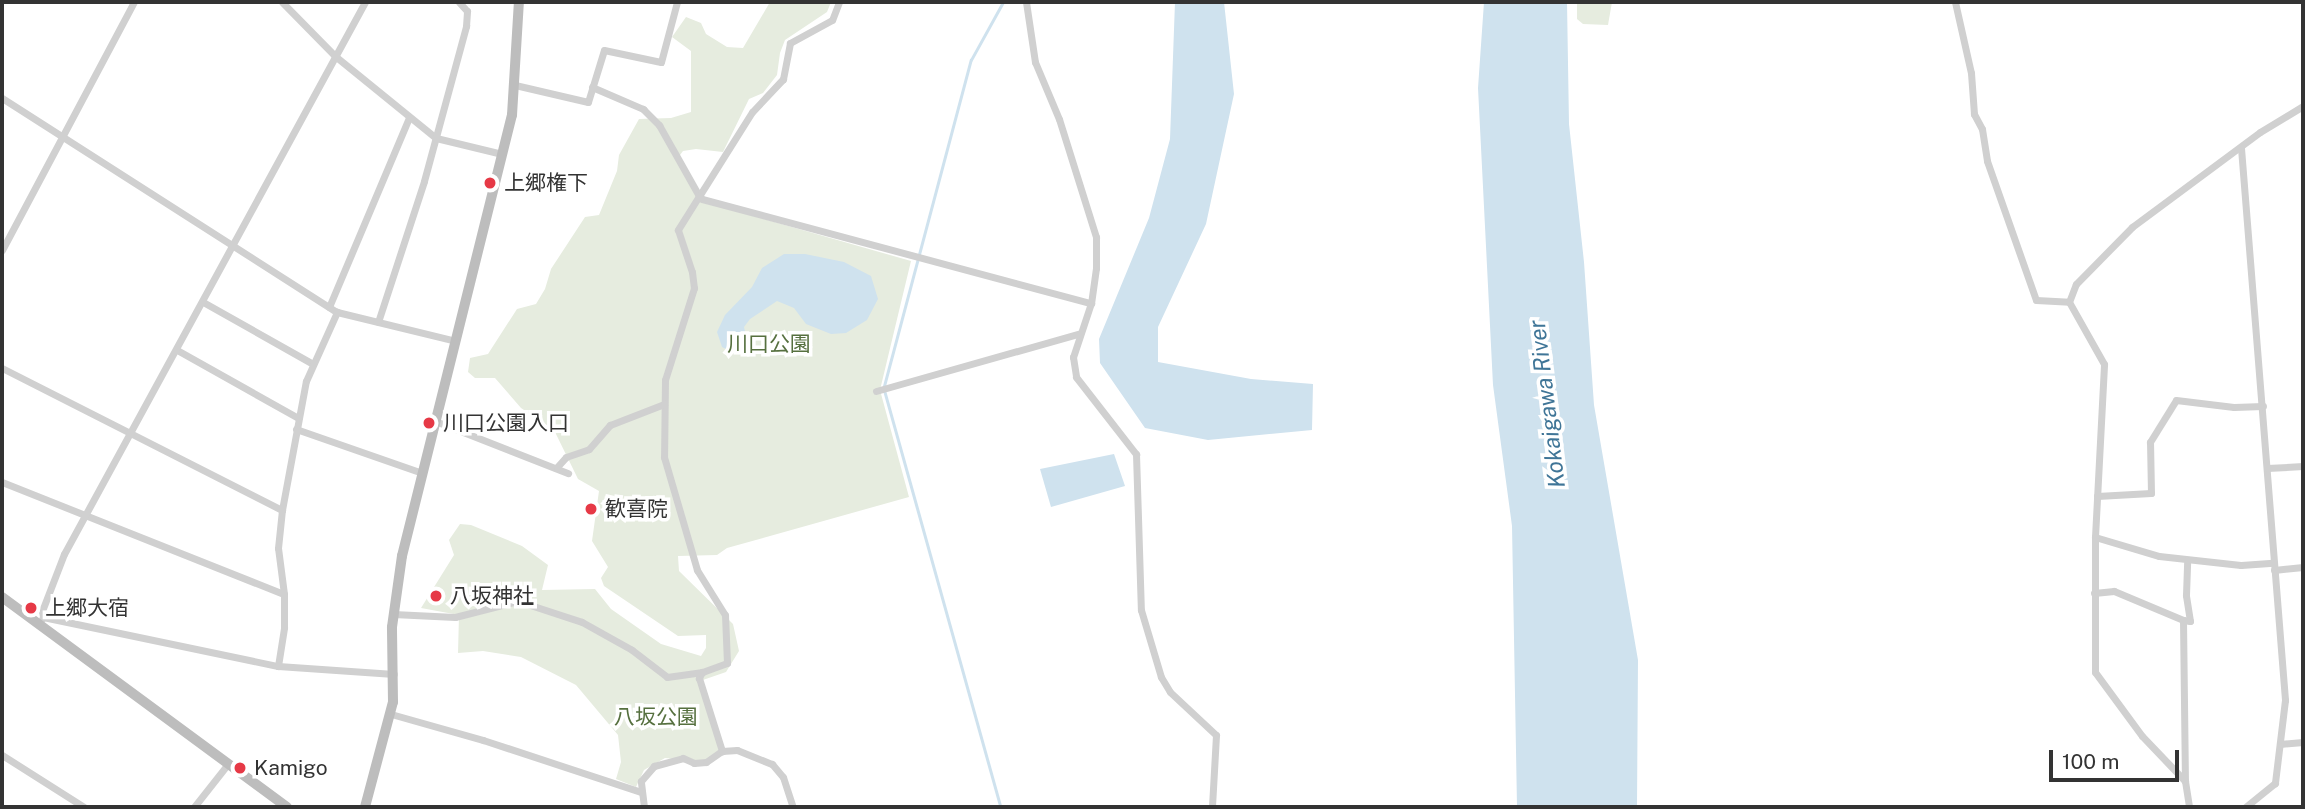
<!DOCTYPE html>
<html>
<head>
<meta charset="utf-8">
<style>
	body { margin:0 }
	#map { position:relative; width:2305px; height:809px; overflow:hidden; background:#fff; font-family:"Public Sans","Noto Sans JP",sans-serif }
	div>[style] { position:absolute }
	[style*='--x'] { left:calc(var(--x)*1px); top:calc(var(--y)*1px); width:calc(var(--w)*1px); rotate:calc(var(--a)*1deg) }
	.green>* { inset:0; background:#e6ecdf }
	.water>* { inset:0; background:#cfe2ee }
	.stream>* { height:2.5px; margin:-1.25px; padding:0 1.25px; transform-origin:1.25px; border-radius:1.25px; background:#cfe2ee }
	.street>* { height:7px; margin:-3.5px; padding:0 3.5px; transform-origin:3.5px; border-radius:3.5px; background:#d0d0d0 }
	.secondary>* { height:10px; margin:-5px; padding:0 5px; transform-origin:5px; border-radius:5px; background:#bdbdbd }
	.dots>* { width:19px; height:19px; translate:-50% -50%; box-sizing:border-box; border:4px solid #fff; border-radius:50% }
	span { translate:-50% -50%; white-space:nowrap; text-align:center; line-height:1.15; -webkit-text-stroke:7px #fff; paint-order:stroke }
	.poi-label { font-size:21px; color:#333 }
	.left { translate:0 -50%; text-align:left }
	.park-label { font-size:21px; color:#56703f }
	.water-label { font-size:23px; color:#3f7597; font-style:italic }
	.frame { position:absolute; inset:0; border:4px solid #333; pointer-events:none }
	.scale { position:absolute; left:2049px; top:750px; width:130px; height:32px; box-sizing:border-box; border:4px solid #333; border-top:0; padding-left:9px; font-size:21px; line-height:24px; white-space:nowrap; color:#333; -webkit-text-stroke:5px #fff; paint-order:stroke }
</style>
</head>
<body>
<div id="map">
	<div class="green">
		<i style="clip-path:polygon(770px 2px,831px 2px,827px 12px,785px 40px,780px 53px,777px 75px,763px 93px,749px 99px,723px 152px,696px 149px,683px 151px,677px 159px,699px 196px,697px 200px,911px 261px,880px 390px,909px 497px,727px 548px,717px 555px,678px 556px,679px 571px,733px 624px,739px 651px,726px 672px,700px 681px,722px 751px,706px 762px,665px 758px,644px 770px,636px 787px,616px 779px,621px 762px,618px 735px,576px 685px,521px 657px,483px 651px,458px 653px,459px 615px,421px 608px,454px 555px,449px 540px,460px 524px,471px 525px,522px 546px,548px 565px,542px 590px,595px 589px,611px 609px,661px 644px,701px 656px,706px 648px,706px 635px,678px 636px,604px 586px,601px 578px,608px 567px,592px 541px,599px 491px,578px 479px,554px 430px,521px 408px,495px 378px,475px 378px,468px 372px,470px 358px,488px 354px,517px 309px,536px 304px,545px 289px,551px 269px,585px 217px,599px 215px,617px 171px,619px 155px,639px 119px,671px 118px,691px 112px,691px 51px,672px 37px,686px 17px,701px 23px,706px 34px,727px 47px,743px 48px)"></i>
		<i style="clip-path:polygon(1577px 2px,1612px 2px,1608px 25px,1583px 24px,1577px 19px)"></i>
	</div>
	<div class="water">
		<i style="clip-path:polygon(1175px 2px,1224px 2px,1234px 94px,1206px 224px,1158px 327px,1158px 362px,1251px 379px,1313px 384px,1312px 430px,1208px 440px,1145px 428px,1100px 363px,1099px 339px,1149px 218px,1170px 139px)"></i>
		<i style="clip-path:polygon(1484px 2px,1567px 2px,1569px 124px,1584px 262px,1594px 405px,1638px 660px,1637px 807px,1517px 807px,1512px 526px,1493px 385px,1478px 88px)"></i>
		<i style="clip-path:polygon(784px 254px,805px 254px,844px 262px,871px 276px,878px 299px,867px 320px,846px 333px,831px 334px,806px 324px,794px 308px,777px 301px,750px 319px,744px 327px,746px 336px,742px 348px,732px 352px,722px 347px,717px 332px,725px 315px,752px 287px,762px 268px)"></i>
		<i style="clip-path:polygon(1114px 454px,1125px 486px,1051px 507px,1040px 469px)"></i>
	</div>
	<div class="stream">
		<i style="--x:884;--y:386;--w:337;--a:-75.1"></i>
		<i style="--x:971;--y:60;--w:66;--a:-61.1"></i>
		<i style="--x:885;--y:392;--w:431;--a:74.4"></i>
	</div>
	<div class="street">
		<i style="--x:282;--y:2;--w:76;--a:45.5"></i>
		<i style="--x:335;--y:56;--w:130;--a:39.1"></i>
		<i style="--x:436;--y:138;--w:68;--a:13.6"></i>
		<i style="--x:839;--y:2;--w:19;--a:111"></i>
		<i style="--x:832;--y:20;--w:48;--a:151.3"></i>
		<i style="--x:790;--y:43;--w:37;--a:101"></i>
		<i style="--x:783;--y:79;--w:45;--a:133.2"></i>
		<i style="--x:752;--y:112;--w:99;--a:122.2"></i>
		<i style="--x:699;--y:196;--w:4;--a:45"></i>
		<i style="--x:702;--y:199;--w:403;--a:15"></i>
		<i style="--x:1026;--y:2;--w:61;--a:81.5"></i>
		<i style="--x:1035;--y:62;--w:62;--a:67.2"></i>
		<i style="--x:1059;--y:119;--w:124;--a:72.6"></i>
		<i style="--x:1096;--y:237;--w:31;--a:90"></i>
		<i style="--x:1096;--y:268;--w:35;--a:98"></i>
		<i style="--x:1091;--y:303;--w:57;--a:108.4"></i>
		<i style="--x:1073;--y:357;--w:20;--a:81"></i>
		<i style="--x:1076;--y:377;--w:98;--a:52.1"></i>
		<i style="--x:1136;--y:454;--w:156;--a:88.2"></i>
		<i style="--x:1141;--y:610;--w:70;--a:73.4"></i>
		<i style="--x:1161;--y:677;--w:17;--a:59"></i>
		<i style="--x:1170;--y:692;--w:63;--a:43.1"></i>
		<i style="--x:1216;--y:735;--w:72;--a:93.2"></i>
		<i style="--x:1955;--y:2;--w:73;--a:77.3"></i>
		<i style="--x:1971;--y:73;--w:41;--a:85.8"></i>
		<i style="--x:1974;--y:114;--w:17;--a:62"></i>
		<i style="--x:1982;--y:129;--w:32;--a:81"></i>
		<i style="--x:1987;--y:161;--w:147;--a:70.6"></i>
		<i style="--x:2036;--y:300;--w:33;--a:3"></i>
		<i style="--x:515;--y:85;--w:75;--a:13.1"></i>
		<i style="--x:588;--y:102;--w:54;--a:-72.9"></i>
		<i style="--x:604;--y:50;--w:58;--a:11.9"></i>
		<i style="--x:661;--y:62;--w:62;--a:-75.1"></i>
		<i style="--x:592;--y:87;--w:56;--a:23.3"></i>
		<i style="--x:643;--y:109;--w:23;--a:45"></i>
		<i style="--x:659;--y:125;--w:81;--a:60.6"></i>
		<i style="--x:699;--y:196;--w:40;--a:122"></i>
		<i style="--x:678;--y:230;--w:44;--a:71.6"></i>
		<i style="--x:692;--y:272;--w:16;--a:83"></i>
		<i style="--x:694;--y:288;--w:96;--a:107.5"></i>
		<i style="--x:665;--y:380;--w:77;--a:90.7"></i>
		<i style="--x:664;--y:457;--w:118;--a:73.7"></i>
		<i style="--x:697;--y:570;--w:53;--a:58.1"></i>
		<i style="--x:725;--y:615;--w:48;--a:87.6"></i>
		<i style="--x:727;--y:663;--w:27;--a:160"></i>
		<i style="--x:702;--y:672;--w:7;--a:117"></i>
		<i style="--x:699;--y:678;--w:77;--a:72.5"></i>
		<i style="--x:2;--y:98;--w:398;--a:32.6"></i>
		<i style="--x:337;--y:312;--w:122;--a:13.7"></i>
		<i style="--x:2241;--y:148;--w:554;--a:85.44"></i>
		<i style="--x:2285;--y:700;--w:84;--a:96.9"></i>
		<i style="--x:2275;--y:783;--w:38;--a:141"></i>
		<i style="--x:2;--y:250;--w:281;--a:-62"></i>
		<i style="--x:203;--y:302;--w:126;--a:29.4"></i>
		<i style="--x:329;--y:307;--w:205;--a:-67.1"></i>
		<i style="--x:378;--y:322;--w:148;--a:-71.9"></i>
		<i style="--x:424;--y:181;--w:161;--a:-74.8"></i>
		<i style="--x:466;--y:26;--w:15;--a:-86"></i>
		<i style="--x:467;--y:11;--w:12;--a:-132"></i>
		<i style="--x:177;--y:350;--w:139;--a:29.3"></i>
		<i style="--x:2;--y:368;--w:314;--a:26.9"></i>
		<i style="--x:876;--y:391;--w:210;--a:-15.8"></i>
		<i style="--x:435;--y:421;--w:143;--a:21.4"></i>
		<i style="--x:296;--y:429;--w:133;--a:19.2"></i>
		<i style="--x:557;--y:467;--w:13;--a:-48"></i>
		<i style="--x:566;--y:457;--w:24;--a:-19"></i>
		<i style="--x:589;--y:449;--w:32;--a:-49"></i>
		<i style="--x:610;--y:425;--w:58;--a:-21.3"></i>
		<i style="--x:2267;--y:468;--w:36;--a:-3"></i>
		<i style="--x:2;--y:482;--w:303;--a:21.7"></i>
		<i style="--x:2097;--y:496;--w:54;--a:-3.2"></i>
		<i style="--x:2151;--y:493;--w:51;--a:-91.1"></i>
		<i style="--x:2150;--y:442;--w:49;--a:-58.2"></i>
		<i style="--x:2176;--y:400;--w:58;--a:6.9"></i>
		<i style="--x:2234;--y:407;--w:29;--a:-2"></i>
		<i style="--x:2095;--y:537;--w:67;--a:16.5"></i>
		<i style="--x:2159;--y:556;--w:82;--a:6.3"></i>
		<i style="--x:2241;--y:565;--w:32;--a:-4"></i>
		<i style="--x:2274;--y:570;--w:29;--a:-6"></i>
		<i style="--x:2094;--y:593;--w:20;--a:-6"></i>
		<i style="--x:2114;--y:591;--w:75;--a:22.8"></i>
		<i style="--x:2183;--y:620;--w:161;--a:89.3"></i>
		<i style="--x:2185;--y:781;--w:26;--a:81"></i>
		<i style="--x:393;--y:614;--w:62;--a:2.8"></i>
		<i style="--x:455;--y:617;--w:65;--a:-14.3"></i>
		<i style="--x:518;--y:601;--w:67;--a:18.2"></i>
		<i style="--x:582;--y:622;--w:57;--a:29.2"></i>
		<i style="--x:632;--y:650;--w:44;--a:37.6"></i>
		<i style="--x:667;--y:677;--w:36;--a:-8"></i>
		<i style="--x:43;--y:617;--w:6;--a:-99"></i>
		<i style="--x:42;--y:611;--w:61;--a:-68.9"></i>
		<i style="--x:64;--y:554;--w:629;--a:-61.4"></i>
		<i style="--x:42;--y:619;--w:2;--a:-63"></i>
		<i style="--x:43;--y:617;--w:240;--a:11.8"></i>
		<i style="--x:278;--y:666;--w:116;--a:3.9"></i>
		<i style="--x:2183;--y:620;--w:7;--a:8"></i>
		<i style="--x:2190;--y:621;--w:26;--a:-99"></i>
		<i style="--x:2186;--y:595;--w:35;--a:-88"></i>
		<i style="--x:278;--y:666;--w:39;--a:-81"></i>
		<i style="--x:284;--y:627;--w:33;--a:-90"></i>
		<i style="--x:284;--y:594;--w:46;--a:-97.4"></i>
		<i style="--x:278;--y:548;--w:38;--a:-84"></i>
		<i style="--x:282;--y:510;--w:131;--a:-79.5"></i>
		<i style="--x:306;--y:381;--w:76;--a:-65.8"></i>
		<i style="--x:391;--y:714;--w:96;--a:15.8"></i>
		<i style="--x:483;--y:740;--w:166;--a:18.2"></i>
		<i style="--x:2280;--y:744;--w:23;--a:-5"></i>
		<i style="--x:2;--y:755;--w:97;--a:32.4"></i>
		<i style="--x:2185;--y:781;--w:62;--a:-133.7"></i>
		<i style="--x:2142;--y:736;--w:79;--a:-126.3"></i>
		<i style="--x:2095;--y:672;--w:135;--a:-90"></i>
		<i style="--x:2095;--y:537;--w:173;--a:-87"></i>
		<i style="--x:2104;--y:364;--w:71;--a:-119.4"></i>
		<i style="--x:2069;--y:302;--w:19;--a:-69"></i>
		<i style="--x:2076;--y:284;--w:80;--a:-45.5"></i>
		<i style="--x:2132;--y:227;--w:159;--a:-36.6"></i>
		<i style="--x:2260;--y:132;--w:50;--a:-31.2"></i>
		<i style="--x:194;--y:807;--w:53;--a:-51.8"></i>
		<i style="--x:644;--y:807;--w:26;--a:-97"></i>
		<i style="--x:641;--y:781;--w:20;--a:-49"></i>
		<i style="--x:654;--y:766;--w:30;--a:-15"></i>
		<i style="--x:683;--y:758;--w:12;--a:24"></i>
		<i style="--x:694;--y:763;--w:12;--a:-5"></i>
		<i style="--x:706;--y:762;--w:19;--a:-35"></i>
		<i style="--x:722;--y:751;--w:15;--a:-4"></i>
		<i style="--x:737;--y:750;--w:38;--a:22"></i>
		<i style="--x:772;--y:764;--w:17;--a:50"></i>
		<i style="--x:783;--y:777;--w:32;--a:72"></i>
	</div>
	<div class="secondary">
		<i style="--x:2;--y:597;--w:354;--a:36.4"></i>
		<i style="--x:365;--y:807;--w:109;--a:-75.1"></i>
		<i style="--x:393;--y:702;--w:75;--a:-90.8"></i>
		<i style="--x:392;--y:627;--w:72;--a:-82"></i>
		<i style="--x:402;--y:556;--w:455;--a:-76"></i>
		<i style="--x:512;--y:115;--w:113;--a:-86.5"></i>
	</div>
	<div class="dots">
		<i style="left:490px;top:183px;background:#e63946"></i>
		<i style="left:429px;top:423px;background:#e63946"></i>
		<i style="left:591px;top:509px;background:#e63946"></i>
		<i style="left:436px;top:596px;background:#e63946"></i>
		<i style="left:31px;top:608px;background:#e63946"></i>
		<i style="left:240px;top:768px;background:#e63946"></i>
	</div>
	<div class="poi-label">
		<span class="left" style="left:504px;top:183px">上郷権下</span>
		<span class="left" style="left:443px;top:423px">川口公園入口</span>
		<span class="left" style="left:605px;top:509px">歓喜院</span>
		<span class="left" style="left:450px;top:596px">八坂神社</span>
		<span class="left" style="left:45px;top:608px">上郷大宿</span>
		<span class="left" style="left:254px;top:768px">Kamigo</span>
	</div>
	<div class="park-label">
		<span style="left:769px;top:344px">川口公園</span>
		<span style="left:656px;top:717px">八坂公園</span>
	</div>
	<div class="water-label">
		<span style="left:1547px;top:404px;rotate:-97deg">Kokaigawa River</span>
	</div>
	<div class="frame"></div>
	<div class="scale">100 m</div>
</div>
</body>
</html>
